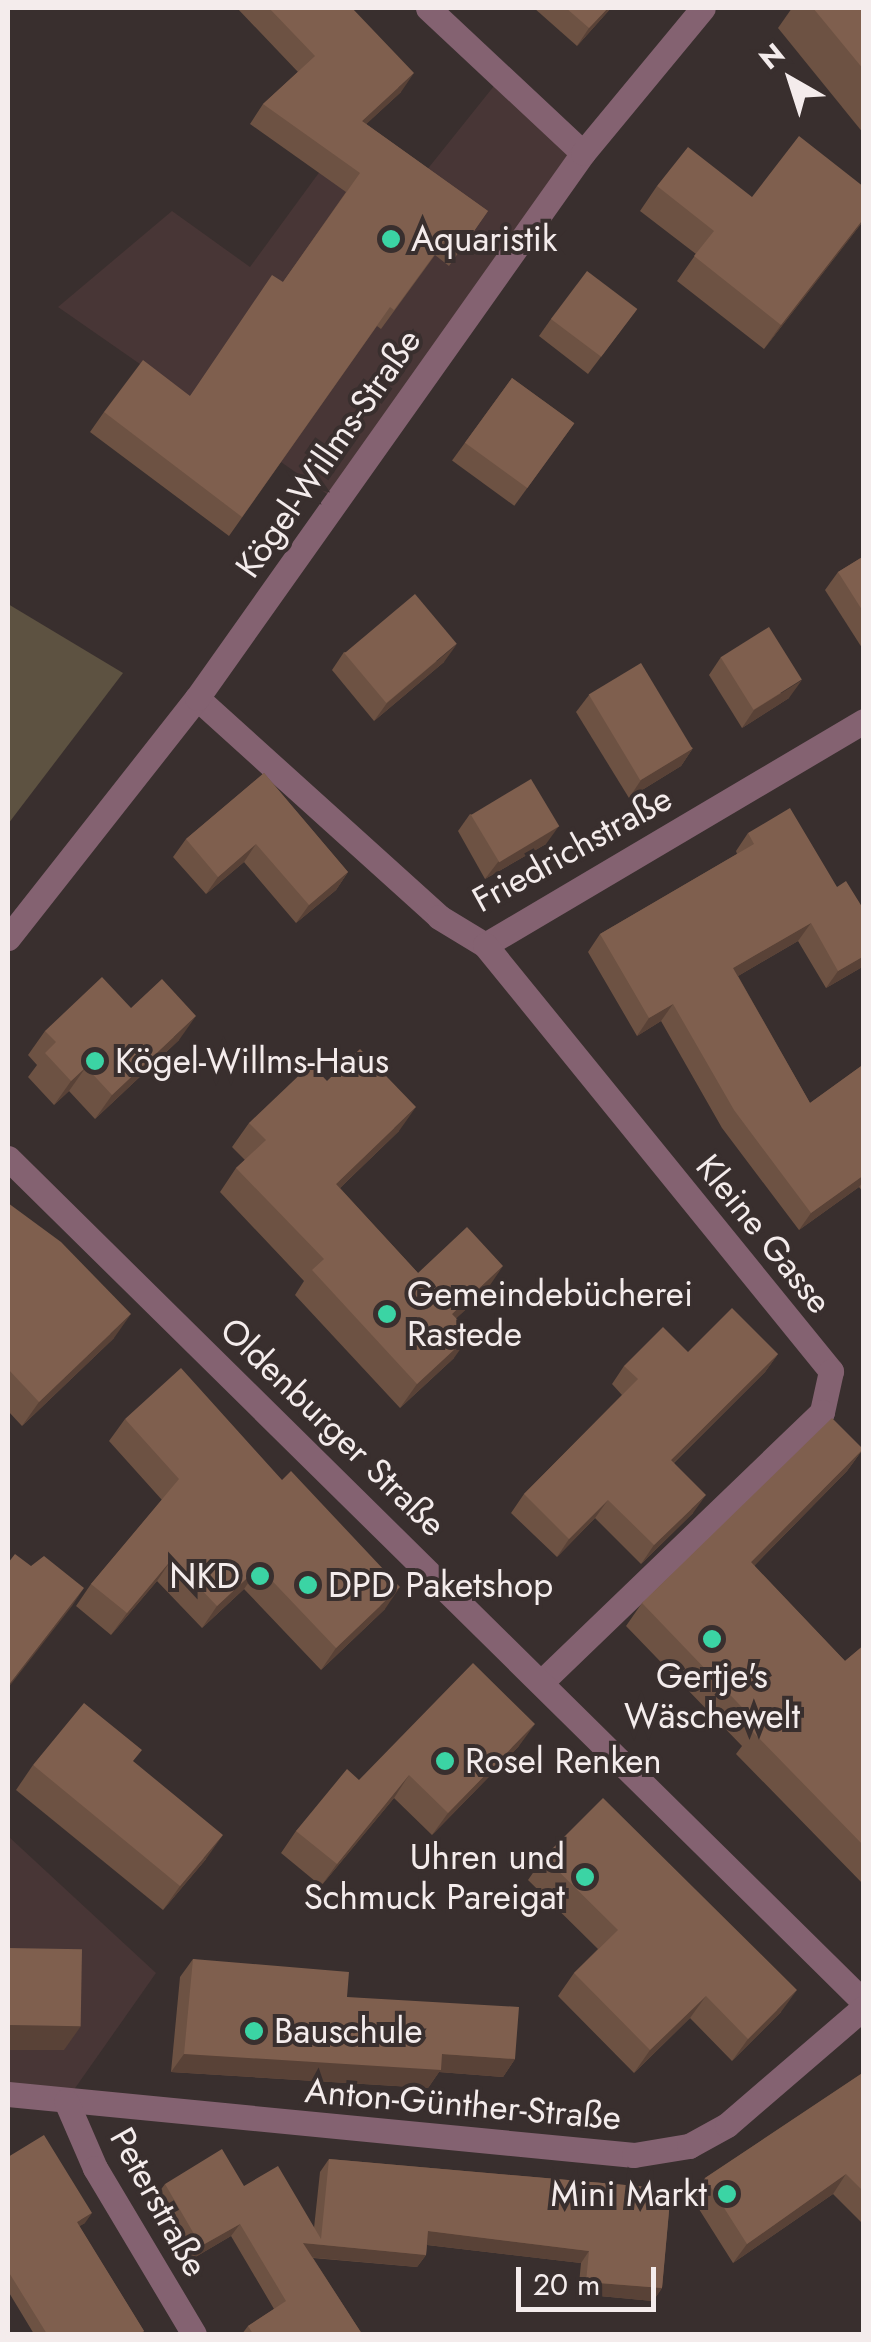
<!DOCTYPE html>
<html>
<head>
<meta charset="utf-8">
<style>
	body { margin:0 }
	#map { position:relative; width:871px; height:2342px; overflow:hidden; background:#392f2e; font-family:Jost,sans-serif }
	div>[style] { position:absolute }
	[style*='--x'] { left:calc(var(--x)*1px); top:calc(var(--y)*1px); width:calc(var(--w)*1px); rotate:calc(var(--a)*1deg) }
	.built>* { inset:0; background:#483636 }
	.green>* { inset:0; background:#5d5241 }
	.minor>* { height:25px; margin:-12.5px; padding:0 12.5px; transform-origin:12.5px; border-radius:12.5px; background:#846271 }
	.wall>* { inset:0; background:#6d5243; transform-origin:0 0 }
	.shaded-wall>* { inset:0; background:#594237 }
	.building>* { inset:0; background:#7f5f4e; transform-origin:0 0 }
	.dots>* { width:28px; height:28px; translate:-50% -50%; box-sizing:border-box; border:5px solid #392f2e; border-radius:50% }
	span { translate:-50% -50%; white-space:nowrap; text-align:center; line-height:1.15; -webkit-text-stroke:8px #392f2e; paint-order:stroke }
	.poi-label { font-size:35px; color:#f4ecec }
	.left { translate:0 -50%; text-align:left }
	.right { translate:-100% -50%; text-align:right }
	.street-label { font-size:35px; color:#f4ecec }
	.frame { position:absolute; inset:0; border:10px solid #f4ecec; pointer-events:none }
	.north { position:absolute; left:741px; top:30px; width:100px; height:100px; -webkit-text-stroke:8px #392f2e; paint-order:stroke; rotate:321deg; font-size:28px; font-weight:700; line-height:40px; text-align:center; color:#f4ecec }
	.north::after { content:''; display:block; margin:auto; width:35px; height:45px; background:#f4ecec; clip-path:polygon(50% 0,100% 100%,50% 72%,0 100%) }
	.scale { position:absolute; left:516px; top:2267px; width:140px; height:45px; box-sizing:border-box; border:5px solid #f4ecec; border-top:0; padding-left:12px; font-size:30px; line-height:35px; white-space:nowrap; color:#f4ecec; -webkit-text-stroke:8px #392f2e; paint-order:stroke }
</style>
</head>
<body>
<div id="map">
	<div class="built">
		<i style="clip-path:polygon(502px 76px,583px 153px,337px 501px,58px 307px,172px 211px,250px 267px,348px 133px,418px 181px)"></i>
		<i style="clip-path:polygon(8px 1836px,156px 1973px,66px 2101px,8px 2092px)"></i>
	</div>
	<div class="green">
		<i style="clip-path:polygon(8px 604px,123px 673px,8px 824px)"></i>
	</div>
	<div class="minor">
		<i style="--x:428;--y:8;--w:212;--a:43.1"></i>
		<i style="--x:197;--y:698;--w:326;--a:42.1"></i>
		<i style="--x:439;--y:917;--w:54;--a:31.3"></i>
		<i style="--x:485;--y:945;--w:440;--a:-30.6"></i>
		<i style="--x:8;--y:938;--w:305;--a:-51.8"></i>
		<i style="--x:197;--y:698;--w:668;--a:-54.69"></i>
		<i style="--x:583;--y:153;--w:188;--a:-50.4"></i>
		<i style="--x:485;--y:945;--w:549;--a:50.92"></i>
		<i style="--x:831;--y:1371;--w:42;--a:102.4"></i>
		<i style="--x:822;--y:1412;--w:390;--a:136.1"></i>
		<i style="--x:8;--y:1158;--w:1202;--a:44.6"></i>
		<i style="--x:8;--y:2094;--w:629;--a:5.57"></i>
		<i style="--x:634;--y:2155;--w:56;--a:-9.3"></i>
		<i style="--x:689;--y:2146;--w:43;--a:-28.9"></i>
		<i style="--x:727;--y:2125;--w:181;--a:-40.7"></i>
		<i style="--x:66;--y:2101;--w:73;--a:66.6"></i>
		<i style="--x:95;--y:2168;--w:193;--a:59.2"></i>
	</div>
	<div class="wall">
		<i style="clip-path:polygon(237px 8px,352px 8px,401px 92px,366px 124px,488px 211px,449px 266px,435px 255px,381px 329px,377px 326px,229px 536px,90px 432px,104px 412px,190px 396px,283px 282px,346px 192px,250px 124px,263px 104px,298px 72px)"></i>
		<i style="clip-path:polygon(534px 8px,611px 8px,577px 46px)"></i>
		<i style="clip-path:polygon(792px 8px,864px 8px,864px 134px,778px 28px)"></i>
		<i style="clip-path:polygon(657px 186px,752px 197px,864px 220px,764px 349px,677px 281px,696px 254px,640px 211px)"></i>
		<i style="clip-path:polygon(637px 309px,588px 374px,539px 336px,551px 319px)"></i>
		<i style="left:512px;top:378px;width:77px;height:102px;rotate:36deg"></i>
		<i style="clip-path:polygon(864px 556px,864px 651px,825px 590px,838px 572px)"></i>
		<i style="clip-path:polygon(344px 652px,444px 662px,374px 721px,332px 670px)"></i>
		<i style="clip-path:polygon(721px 657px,789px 698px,742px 728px,709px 675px)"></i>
		<i style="clip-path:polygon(589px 695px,693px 748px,681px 766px,629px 798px,576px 712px)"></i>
		<i style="clip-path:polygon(264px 773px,348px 872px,336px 890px,296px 923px,244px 862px,206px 894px,173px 857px,186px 839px)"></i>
		<i style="clip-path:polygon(470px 814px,546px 844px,485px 879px,458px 831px)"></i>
		<i style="clip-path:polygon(748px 833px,837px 887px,864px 910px,864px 966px,826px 988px,798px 941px,738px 976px,810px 1103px,864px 1064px,864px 1193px,859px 1187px,799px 1230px,722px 1128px,661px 1021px,637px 1036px,588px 952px,600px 934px,737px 854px,736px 851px)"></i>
		<i style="clip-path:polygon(131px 1008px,179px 1040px,95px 1119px,69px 1091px,54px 1105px,28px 1077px,37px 1065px,28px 1055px,45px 1031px)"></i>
		<i style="clip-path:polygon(327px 1081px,399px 1131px,340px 1188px,418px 1273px,486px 1291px,456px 1318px,454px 1358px,400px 1408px,295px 1295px,304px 1281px,220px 1192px,236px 1168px,245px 1160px,232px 1147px,249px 1123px)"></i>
		<i style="clip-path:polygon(8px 1203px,114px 1338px,22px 1426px,8px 1411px)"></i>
		<i style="clip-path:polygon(688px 1352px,778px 1354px,765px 1372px,674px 1463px,693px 1513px,641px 1564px,595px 1518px,557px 1557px,511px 1513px,524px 1494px,622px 1395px,612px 1384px,624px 1366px)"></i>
		<i style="clip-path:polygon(125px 1419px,385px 1609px,321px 1670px,244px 1589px,202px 1628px,157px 1581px,111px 1635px,76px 1606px,91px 1584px,162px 1500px,109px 1441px)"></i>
		<i style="clip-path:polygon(863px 1449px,847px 1471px,754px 1566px,845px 1661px,864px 1645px,864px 1885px,736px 1754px,742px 1746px,626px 1626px,642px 1603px)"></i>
		<i style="clip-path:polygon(519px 1746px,432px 1835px,394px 1798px,321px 1886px,281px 1853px,296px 1831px,359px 1780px)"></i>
		<i style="clip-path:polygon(33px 1765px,206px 1859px,163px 1910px,16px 1790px)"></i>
		<i style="clip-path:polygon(544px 1857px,781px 2012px,732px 2061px,690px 2018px,634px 2073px,558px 1996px,574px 1973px,598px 1949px,528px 1880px)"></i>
		<i style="clip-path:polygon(193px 1959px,347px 1997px,515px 2059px,503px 2077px,439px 2072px,428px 2088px,171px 2072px,180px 1977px)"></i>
		<i style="clip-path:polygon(864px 2072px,864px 2225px,833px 2194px,733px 2263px,692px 2198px,705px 2178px)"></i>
		<i style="clip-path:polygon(8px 2157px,85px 2223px,79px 2226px,144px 2331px,142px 2334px,34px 2334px,8px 2291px)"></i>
		<i style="clip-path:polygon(329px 2159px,671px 2189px,662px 2288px,653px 2301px,578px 2294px,581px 2263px,427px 2245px,426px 2255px,417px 2267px,313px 2258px,362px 2334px,242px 2334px,248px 2326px,274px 2309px,231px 2236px,192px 2259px,156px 2196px,165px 2184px,244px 2186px,314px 2228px,320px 2172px)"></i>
	</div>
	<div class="shaded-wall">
		<i style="clip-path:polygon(608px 8px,611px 8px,577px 46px,589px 28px)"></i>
		<i style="clip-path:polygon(414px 73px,401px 92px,349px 140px,362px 121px)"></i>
		<i style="clip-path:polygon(864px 218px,864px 220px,764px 349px,781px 325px)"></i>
		<i style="clip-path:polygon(457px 644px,444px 662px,374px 721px,387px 703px)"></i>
		<i style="clip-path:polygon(802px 680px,789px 698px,742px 728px,754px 710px)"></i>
		<i style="clip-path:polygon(693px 748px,681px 766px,629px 798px,641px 780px)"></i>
		<i style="clip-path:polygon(559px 826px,546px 844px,485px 879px,498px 862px)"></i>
		<i style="clip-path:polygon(256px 844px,244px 862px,206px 894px,218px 877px)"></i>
		<i style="clip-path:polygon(348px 872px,336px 890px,296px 923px,309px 905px)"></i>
		<i style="clip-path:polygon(811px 923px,798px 941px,721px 986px,733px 968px)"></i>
		<i style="clip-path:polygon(864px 956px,864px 966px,826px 988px,838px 971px)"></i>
		<i style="clip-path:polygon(673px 1004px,661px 1021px,637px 1036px,649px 1018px)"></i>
		<i style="clip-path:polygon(196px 1016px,179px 1040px,95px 1119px,112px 1095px)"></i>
		<i style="clip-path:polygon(86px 1067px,69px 1091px,54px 1105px,71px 1081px)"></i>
		<i style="clip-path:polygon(416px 1107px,399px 1131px,319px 1208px,336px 1184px)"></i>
		<i style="clip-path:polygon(864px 1175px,864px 1180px,859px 1187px,799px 1230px,811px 1213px)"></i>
		<i style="clip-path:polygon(503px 1266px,486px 1291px,435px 1338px,452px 1314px)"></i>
		<i style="clip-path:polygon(131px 1314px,114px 1338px,22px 1426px,39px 1402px)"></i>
		<i style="clip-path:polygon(471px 1334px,454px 1358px,400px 1408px,417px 1384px)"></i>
		<i style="clip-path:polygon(778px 1354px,765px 1372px,658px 1478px,671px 1460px)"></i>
		<i style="clip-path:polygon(863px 1449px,847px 1471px,735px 1585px,751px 1562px)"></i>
		<i style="clip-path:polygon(706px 1495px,693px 1513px,641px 1564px,654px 1545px)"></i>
		<i style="clip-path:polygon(608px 1500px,595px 1518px,557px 1557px,569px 1539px)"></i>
		<i style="clip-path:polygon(172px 1559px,157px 1581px,111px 1635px,127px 1613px)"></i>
		<i style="clip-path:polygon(259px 1567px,244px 1589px,202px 1628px,217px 1606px)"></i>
		<i style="clip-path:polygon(400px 1587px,385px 1609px,321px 1670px,336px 1648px)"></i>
		<i style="clip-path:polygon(84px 1588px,72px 1606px,8px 1688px,8px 1686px)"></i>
		<i style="clip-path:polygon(535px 1724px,519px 1746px,432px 1835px,448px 1813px)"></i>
		<i style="clip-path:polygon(409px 1775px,394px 1798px,321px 1886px,337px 1864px)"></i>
		<i style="clip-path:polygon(223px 1835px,206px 1859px,163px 1910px,180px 1886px)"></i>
		<i style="clip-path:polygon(797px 1990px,781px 2012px,732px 2061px,748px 2039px)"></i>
		<i style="clip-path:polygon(706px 1996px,690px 2018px,634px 2073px,650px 2050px)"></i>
		<i style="clip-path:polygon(8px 2025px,81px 2026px,64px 2050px,8px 2050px)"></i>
		<i style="clip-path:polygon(184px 2054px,442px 2054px,515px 2059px,503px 2077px,439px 2072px,428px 2088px,171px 2072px)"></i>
		<i style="clip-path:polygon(846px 2174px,833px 2194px,733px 2263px,747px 2244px)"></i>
		<i style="clip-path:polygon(92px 2213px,85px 2223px,70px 2232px,77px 2222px)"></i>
		<i style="clip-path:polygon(240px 2224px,231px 2236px,192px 2259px,201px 2246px)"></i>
		<i style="clip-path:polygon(428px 2231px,589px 2251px,581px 2263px,419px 2244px)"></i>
		<i style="clip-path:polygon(303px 2243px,426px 2255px,417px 2267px,295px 2256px)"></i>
		<i style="clip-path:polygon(586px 2282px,662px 2288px,653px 2301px,578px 2294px)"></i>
	</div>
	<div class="building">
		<i style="clip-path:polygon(269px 8px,352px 8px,414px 73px,362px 121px,488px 211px,463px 247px,448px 236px,394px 310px,390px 307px,242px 517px,104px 412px,143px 360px,190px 396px,272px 275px,283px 282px,360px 173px,263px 104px,315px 56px)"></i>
		<i style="clip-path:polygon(566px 8px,608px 8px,589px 28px)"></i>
		<i style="clip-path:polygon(813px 8px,864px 8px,864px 70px)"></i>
		<i style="clip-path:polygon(799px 136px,864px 187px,864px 218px,781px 325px,694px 256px,714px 231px,657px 186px,688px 147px,752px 197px)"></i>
		<i style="left:587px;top:271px;width:63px;height:60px;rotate:37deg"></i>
		<i style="left:512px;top:378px;width:77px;height:80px;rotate:36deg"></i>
		<i style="clip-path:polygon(864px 556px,864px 613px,838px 572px)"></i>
		<i style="left:415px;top:594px;width:65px;height:92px;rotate:50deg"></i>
		<i style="left:769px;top:627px;width:62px;height:57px;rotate:58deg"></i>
		<i style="left:641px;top:663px;width:100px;height:61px;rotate:59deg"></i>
		<i style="clip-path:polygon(264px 773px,348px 872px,309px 905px,256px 844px,218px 877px,186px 839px)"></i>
		<i style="left:531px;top:779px;width:55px;height:70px;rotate:59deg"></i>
		<i style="clip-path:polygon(790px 808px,837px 887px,846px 881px,864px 910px,864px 956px,838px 971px,811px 923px,733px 968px,810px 1103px,864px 1064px,864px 1175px,811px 1213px,734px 1110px,673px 1004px,649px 1018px,600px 934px,754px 844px,748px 833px)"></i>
		<i style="clip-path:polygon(102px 977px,131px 1008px,162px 979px,196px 1016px,112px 1095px,86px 1067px,71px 1081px,45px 1053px,56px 1042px,45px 1031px)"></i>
		<i style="clip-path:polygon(360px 1049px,416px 1107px,336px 1184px,418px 1273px,467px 1227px,503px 1266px,452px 1314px,471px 1334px,417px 1384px,312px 1270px,324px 1259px,236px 1168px,266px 1140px,249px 1123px,311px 1064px,327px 1081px)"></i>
		<i style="clip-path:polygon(8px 1203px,61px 1242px,131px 1314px,39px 1402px,8px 1369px)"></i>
		<i style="clip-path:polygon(732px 1308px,778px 1354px,671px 1460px,706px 1495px,654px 1545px,608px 1500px,569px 1539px,524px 1494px,638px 1379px,624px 1366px,663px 1327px,688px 1352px)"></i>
		<i style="clip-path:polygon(181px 1368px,282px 1480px,291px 1471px,400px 1587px,336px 1648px,259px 1567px,217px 1606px,172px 1559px,127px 1613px,91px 1584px,179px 1479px,125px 1419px)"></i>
		<i style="clip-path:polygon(832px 1418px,863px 1449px,751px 1562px,845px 1661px,864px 1645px,864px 1846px,752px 1731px,759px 1725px,642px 1603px)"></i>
		<i style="clip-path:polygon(15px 1554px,31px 1566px,44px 1556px,84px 1588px,8px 1686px,8px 1563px)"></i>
		<i style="clip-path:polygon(473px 1663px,535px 1724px,448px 1813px,409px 1775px,337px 1864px,296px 1831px,347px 1769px,359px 1780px)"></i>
		<i style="clip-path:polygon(84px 1703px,142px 1750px,133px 1761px,223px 1835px,180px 1886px,33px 1765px)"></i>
		<i style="clip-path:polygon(603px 1798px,797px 1990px,748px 2039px,706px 1996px,650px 2050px,574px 1973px,618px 1930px,544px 1857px)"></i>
		<i style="left:8px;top:1948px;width:74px;height:77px;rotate:1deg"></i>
		<i style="clip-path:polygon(193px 1959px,349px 1972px,347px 1997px,519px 2007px,515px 2059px,442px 2054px,441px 2070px,184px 2054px)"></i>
		<i style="clip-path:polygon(864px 2072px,864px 2192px,846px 2174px,747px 2244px,705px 2178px)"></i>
		<i style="clip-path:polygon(44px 2135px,92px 2213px,77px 2222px,144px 2331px,138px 2334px,47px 2334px,8px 2271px,8px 2157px)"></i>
		<i style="clip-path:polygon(222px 2149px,244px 2186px,278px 2166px,321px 2239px,329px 2159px,671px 2189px,662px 2288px,586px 2282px,589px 2251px,428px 2231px,426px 2255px,303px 2243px,362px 2334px,253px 2334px,248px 2326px,286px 2301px,240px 2224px,201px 2246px,165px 2184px)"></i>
	</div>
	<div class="dots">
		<i style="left:391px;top:239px;background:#3bd4a4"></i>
		<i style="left:95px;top:1061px;background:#3bd4a4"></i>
		<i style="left:387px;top:1314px;background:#3bd4a4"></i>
		<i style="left:260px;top:1576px;background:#3bd4a4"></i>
		<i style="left:308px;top:1585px;background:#3bd4a4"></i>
		<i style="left:712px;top:1639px;background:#3bd4a4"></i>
		<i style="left:445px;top:1761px;background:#3bd4a4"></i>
		<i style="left:585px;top:1877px;background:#3bd4a4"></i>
		<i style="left:254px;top:2031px;background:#3bd4a4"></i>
		<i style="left:727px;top:2194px;background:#3bd4a4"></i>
	</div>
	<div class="poi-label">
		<span class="left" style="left:411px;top:239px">Aquaristik</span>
		<span class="left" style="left:115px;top:1061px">Kögel-Willms-Haus</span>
		<span class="left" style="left:407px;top:1314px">Gemeindebücherei<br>Rastede</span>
		<span class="right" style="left:240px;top:1576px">NKD</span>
		<span class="left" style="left:328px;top:1585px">DPD Paketshop</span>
		<span style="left:712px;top:1696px">Gertje's<br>Wäschewelt</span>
		<span class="left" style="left:465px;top:1761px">Rosel Renken</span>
		<span class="right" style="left:565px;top:1877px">Uhren und<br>Schmuck Pareigat</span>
		<span class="left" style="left:274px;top:2031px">Bauschule</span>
		<span class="right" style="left:707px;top:2194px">Mini Markt</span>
	</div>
	<div class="street-label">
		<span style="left:328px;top:453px;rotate:-55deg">Kögel-Willms-Straße</span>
		<span style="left:572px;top:849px;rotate:-29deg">Friedrichstraße</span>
		<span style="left:764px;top:1234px;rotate:51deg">Kleine Gasse</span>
		<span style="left:333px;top:1427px;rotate:44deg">Oldenburger Straße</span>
		<span style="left:463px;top:2104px;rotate:5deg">Anton-Günther-Straße</span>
		<span style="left:159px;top:2202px;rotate:61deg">Peterstraße</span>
	</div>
	<div class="frame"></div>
	<div class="north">N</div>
	<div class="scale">20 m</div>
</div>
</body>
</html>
